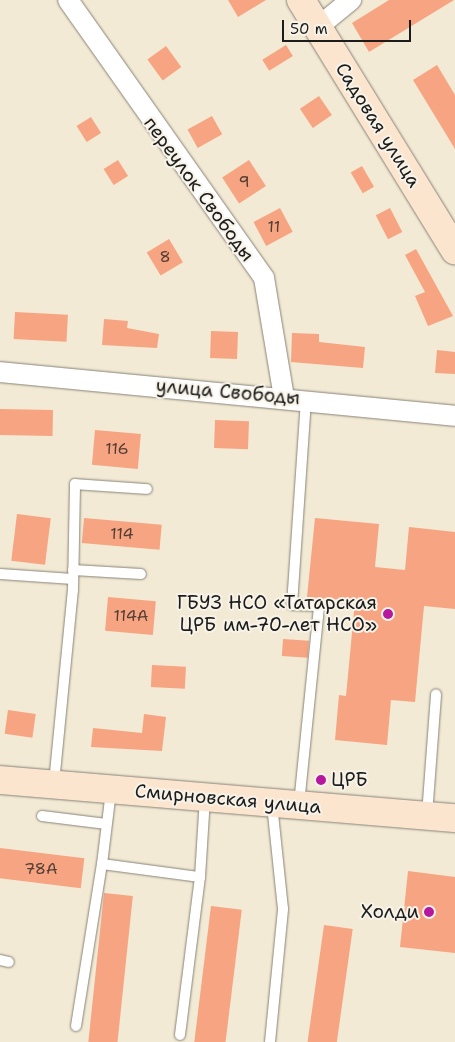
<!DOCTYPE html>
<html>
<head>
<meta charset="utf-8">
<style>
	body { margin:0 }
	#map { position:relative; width:455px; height:1042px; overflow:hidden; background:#f3ead5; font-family:"Shantell Sans",sans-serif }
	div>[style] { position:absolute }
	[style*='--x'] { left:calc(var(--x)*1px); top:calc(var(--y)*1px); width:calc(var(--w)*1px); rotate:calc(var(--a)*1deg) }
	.building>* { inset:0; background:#f6a481; transform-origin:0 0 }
	.roads { filter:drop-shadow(0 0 1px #888378) drop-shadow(0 0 1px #888378) }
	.lane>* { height:10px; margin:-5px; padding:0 5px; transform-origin:5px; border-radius:5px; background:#fff }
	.street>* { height:20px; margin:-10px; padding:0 10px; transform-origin:10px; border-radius:10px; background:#fff }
	.secondary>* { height:28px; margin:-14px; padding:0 14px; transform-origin:14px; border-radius:14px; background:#fbe5cf }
	.dots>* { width:14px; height:14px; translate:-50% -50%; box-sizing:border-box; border:2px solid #f7f3e8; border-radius:50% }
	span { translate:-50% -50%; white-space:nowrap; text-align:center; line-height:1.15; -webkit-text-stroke:4px #f7f3e8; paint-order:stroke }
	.number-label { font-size:16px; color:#523e35 }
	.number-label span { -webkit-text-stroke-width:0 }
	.street-label { font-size:19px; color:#1c1c1c }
	.poi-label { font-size:19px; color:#1c1c1c }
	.right { translate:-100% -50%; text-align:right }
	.left { translate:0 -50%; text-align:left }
	.scale { position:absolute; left:282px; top:20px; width:129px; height:22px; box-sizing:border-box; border:2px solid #1c1c1c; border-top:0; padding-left:6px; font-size:15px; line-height:18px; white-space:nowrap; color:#1c1c1c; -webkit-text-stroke:4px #f7f3e8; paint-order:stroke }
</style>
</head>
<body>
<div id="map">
	<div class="building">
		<i style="clip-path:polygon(228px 0,266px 0,238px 17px)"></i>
		<i style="clip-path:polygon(389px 0,454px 0,369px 52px,352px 23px)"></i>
		<i style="left:286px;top:45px;width:13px;height:28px;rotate:58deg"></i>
		<i style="left:166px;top:46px;width:26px;height:23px;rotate:54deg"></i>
		<i style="clip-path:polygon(437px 65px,455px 95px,455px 149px,413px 80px)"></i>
		<i style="left:319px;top:96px;width:23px;height:23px;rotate:56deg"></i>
		<i style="left:212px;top:116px;width:21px;height:28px;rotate:61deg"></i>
		<i style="left:91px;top:117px;width:19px;height:17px;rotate:58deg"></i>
		<i style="left:118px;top:160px;width:19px;height:17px;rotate:58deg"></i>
		<i style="left:249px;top:160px;width:31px;height:32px;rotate:57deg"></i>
		<i style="left:362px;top:166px;width:24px;height:13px;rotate:60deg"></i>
		<i style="left:280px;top:208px;width:27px;height:30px;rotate:62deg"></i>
		<i style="left:390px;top:208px;width:27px;height:16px;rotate:63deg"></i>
		<i style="left:169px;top:239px;width:27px;height:26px;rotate:59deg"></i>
		<i style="clip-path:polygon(416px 249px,453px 316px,428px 326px,415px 296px,425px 292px,405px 255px)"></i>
		<i style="left:15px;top:312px;width:53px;height:27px;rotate:3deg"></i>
		<i style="clip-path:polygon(104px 319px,128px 321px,127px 328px,159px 334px,157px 348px,102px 345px)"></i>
		<i style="left:211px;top:331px;width:27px;height:27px;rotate:2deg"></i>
		<i style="clip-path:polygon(292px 333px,319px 334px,319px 342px,365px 347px,363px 368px,291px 362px)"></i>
		<i style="clip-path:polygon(437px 350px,455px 352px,455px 374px,435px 373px)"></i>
		<i style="left:0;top:409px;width:53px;height:26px;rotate:1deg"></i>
		<i style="left:215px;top:420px;width:34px;height:28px;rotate:2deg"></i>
		<i style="left:95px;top:430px;width:46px;height:35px;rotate:5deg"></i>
		<i style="left:17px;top:514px;width:34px;height:47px;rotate:7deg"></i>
		<i style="left:84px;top:518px;width:78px;height:25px;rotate:5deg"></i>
		<i style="clip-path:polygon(315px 518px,379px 524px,375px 567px,405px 570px,409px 527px,455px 532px,455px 609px,424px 606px,415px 702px,391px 700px,387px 745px,335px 740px,339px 695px,346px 696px,355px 601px,307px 597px)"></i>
		<i style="left:108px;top:597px;width:48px;height:34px;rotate:5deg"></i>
		<i style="left:283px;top:639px;width:26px;height:17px;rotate:4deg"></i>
		<i style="left:152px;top:665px;width:34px;height:22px;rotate:3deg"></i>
		<i style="left:8px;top:710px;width:28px;height:24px;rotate:8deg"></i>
		<i style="clip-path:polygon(144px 714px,166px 717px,162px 751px,91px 747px,93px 728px,142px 733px)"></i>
		<i style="left:0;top:848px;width:85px;height:30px;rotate:7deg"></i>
		<i style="clip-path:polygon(408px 871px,455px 877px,455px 953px,400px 947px)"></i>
		<i style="left:104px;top:893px;width:29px;height:151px;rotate:6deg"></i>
		<i style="left:211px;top:906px;width:31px;height:137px;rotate:7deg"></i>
		<i style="left:324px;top:925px;width:29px;height:118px;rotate:8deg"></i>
	</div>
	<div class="roads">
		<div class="lane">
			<i style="--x:73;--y:570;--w:68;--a:3.4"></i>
			<i style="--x:0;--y:574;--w:73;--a:3.9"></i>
			<i style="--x:54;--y:783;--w:194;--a:-84.4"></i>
			<i style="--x:73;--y:590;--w:106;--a:-88.9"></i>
			<i style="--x:75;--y:484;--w:72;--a:4"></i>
			<i style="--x:111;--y:791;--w:74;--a:97"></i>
			<i style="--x:102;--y:864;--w:99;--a:7.6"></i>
			<i style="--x:200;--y:877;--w:79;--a:-86.4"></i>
			<i style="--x:299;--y:804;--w:199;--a:-84.2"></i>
			<i style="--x:319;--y:606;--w:27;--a:-178"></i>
			<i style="--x:292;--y:605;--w:206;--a:-86.1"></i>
			<i style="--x:427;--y:815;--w:121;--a:-85.7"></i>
			<i style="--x:42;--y:816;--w:65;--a:7"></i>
			<i style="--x:0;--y:960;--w:9;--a:13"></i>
			<i style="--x:76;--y:1026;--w:164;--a:-80.9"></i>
			<i style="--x:180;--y:1035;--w:159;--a:-82.8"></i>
			<i style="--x:270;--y:1042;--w:134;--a:-84.4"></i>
			<i style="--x:283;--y:909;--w:106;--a:-96"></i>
		</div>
		<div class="street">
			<i style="--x:68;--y:0;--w:340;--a:54.8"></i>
			<i style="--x:264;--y:278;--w:121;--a:80.5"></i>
			<i style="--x:318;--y:27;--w:43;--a:-39.3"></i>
			<i style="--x:0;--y:372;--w:457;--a:5.5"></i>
		</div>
		<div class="secondary">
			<i style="--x:301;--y:0;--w:294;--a:58.4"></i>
			<i style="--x:0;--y:780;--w:457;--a:4.8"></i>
		</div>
	</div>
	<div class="dots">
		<i style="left:388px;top:614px;background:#b5179e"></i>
		<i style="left:321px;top:780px;background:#b5179e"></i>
		<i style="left:429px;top:912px;background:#b5179e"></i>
	</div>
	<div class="number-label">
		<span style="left:244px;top:182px">9</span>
		<span style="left:274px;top:227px">11</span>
		<span style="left:165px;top:257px">8</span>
		<span style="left:117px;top:449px">116</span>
		<span style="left:122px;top:534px">114</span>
		<span style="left:131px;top:616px">114А</span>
		<span style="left:41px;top:869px">78А</span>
	</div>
	<div class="street-label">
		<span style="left:378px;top:125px;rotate:58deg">Садовая улица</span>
		<span style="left:199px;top:189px;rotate:54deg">переулок Свободы</span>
		<span style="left:228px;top:392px;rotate:5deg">улица Свободы</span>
		<span style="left:228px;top:799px;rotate:5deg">Смирновская улица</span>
	</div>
	<div class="poi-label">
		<span class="right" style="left:377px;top:614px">ГБУЗ НСО «Татарская<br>ЦРБ им-70-лет НСО»</span>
		<span class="left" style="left:331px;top:780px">ЦРБ</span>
		<span class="right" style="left:419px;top:912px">Холди</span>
	</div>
	<div class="scale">50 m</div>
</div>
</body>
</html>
